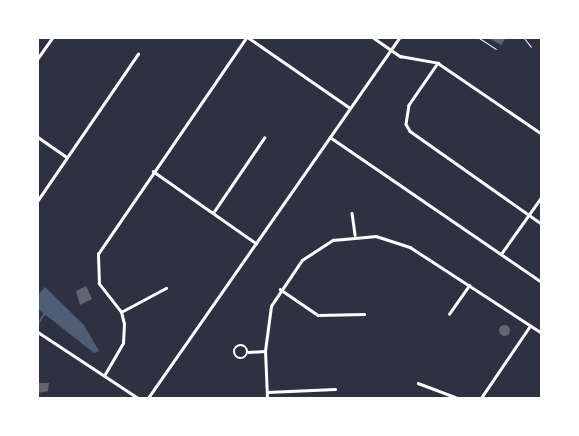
<!DOCTYPE html>
<html>
<head>
<meta charset="utf-8">
<style>
	body { margin:0 }
	#map { position:relative; width:579px; height:436px; overflow:hidden; background:#2d3142; font-family:"Times New Roman",serif }
	div>[style] { position:absolute }
	[style*='--x'] { left:calc(var(--x)*1px); top:calc(var(--y)*1px); width:calc(var(--w)*1px); rotate:calc(var(--a)*1deg) }
	.water>* { inset:0; background:#4f5d75 }
	.stream>* { height:2px; margin:-1px; padding:0 1px; transform-origin:1px; border-radius:1px; background:#4f5d75 }
	.building>* { inset:0; background:#626471 }
	.round { border-radius:50% }
	.path>* { height:1px; margin:-0.5px; padding:0 0.5px; transform-origin:0.5px; border-radius:0.5px; background:#fff }
	.minor>* { height:2.5px; margin:-1.25px; padding:0 1.25px; transform-origin:1.25px; border-radius:1.25px; background:#fff }
	.minor>.ring { margin:-1.25px; padding:0; box-sizing:content-box; background:none; border:2.5px solid #fff; border-radius:50% }
	.tertiary>* { height:2.5px; margin:-1.25px; padding:0 1.25px; transform-origin:1.25px; border-radius:1.25px; background:#fff }
	span { translate:-50% -50%; white-space:nowrap; text-align:center; line-height:1.15; -webkit-text-stroke:4.5px #fff; paint-order:stroke }
	.frame { position:absolute; inset:0; border:39px solid #fff; pointer-events:none }
</style>
</head>
<body>
<div id="map">
	<div class="water">
		<i style="clip-path:polygon(45px 287px,84px 325px,99px 351px,94px 353px,38px 309px,38px 295px)"></i>
	</div>
	<div class="stream">
		<i style="--x:38;--y:324;--w:12;--a:-59"></i>
	</div>
	<div class="building">
		<i style="clip-path:polygon(489px 38px,506px 38px,501px 45px)"></i>
		<i style="clip-path:polygon(86px 286px,92px 299px,80px 305px,76px 291px)"></i>
		<i class="round" style="left:498.5px;top:324.5px;width:11px;height:11px"></i>
		<i style="clip-path:polygon(38px 383px,49px 383px,48px 391px,38px 393px)"></i>
	</div>
	<div class="path">
		<i style="--x:479;--y:38;--w:20;--a:33"></i>
		<i style="--x:524;--y:38;--w:11;--a:52"></i>
	</div>
	<div class="minor">
		<i style="--x:249;--y:38;--w:123;--a:34.7"></i>
		<i style="--x:374;--y:38;--w:32;--a:35"></i>
		<i style="--x:400;--y:56;--w:39;--a:10"></i>
		<i style="--x:438;--y:63;--w:126;--a:34.3"></i>
		<i style="--x:38;--y:58;--w:24;--a:-55"></i>
		<i style="--x:438;--y:63;--w:51;--a:124.6"></i>
		<i style="--x:409;--y:105;--w:19;--a:99"></i>
		<i style="--x:406;--y:124;--w:8;--a:60"></i>
		<i style="--x:410;--y:131;--w:161;--a:35.2"></i>
		<i style="--x:38;--y:137;--w:35;--a:35"></i>
		<i style="--x:330;--y:137;--w:257;--a:34.4"></i>
		<i style="--x:153;--y:171;--w:126;--a:35"></i>
		<i style="--x:38;--y:200;--w:177;--a:-55.6"></i>
		<i style="--x:213;--y:213;--w:91;--a:-55.8"></i>
		<i style="--x:352;--y:213;--w:22;--a:82"></i>
		<i style="--x:501;--y:254;--w:71;--a:-54.7"></i>
		<i style="--x:280;--y:289;--w:46;--a:34.4"></i>
		<i style="--x:318;--y:315;--w:46;--a:-1.2"></i>
		<i style="--x:121;--y:312;--w:51;--a:-28.1"></i>
		<i style="--x:449;--y:314;--w:35;--a:-55"></i>
		<i style="--x:38;--y:332;--w:120;--a:33.4"></i>
		<i class="ring" style="left:234px;top:345px;width:11.5px;height:11.5px"></i>
		<i style="--x:248;--y:352;--w:17;--a:-3"></i>
		<i style="--x:104;--y:376;--w:38;--a:-60"></i>
		<i style="--x:123;--y:343;--w:19;--a:-87"></i>
		<i style="--x:124;--y:324;--w:12;--a:-104"></i>
		<i style="--x:121;--y:312;--w:36;--a:-128"></i>
		<i style="--x:99;--y:284;--w:30;--a:-92"></i>
		<i style="--x:98;--y:254;--w:262;--a:-55.6"></i>
		<i style="--x:418;--y:383;--w:43;--a:20.6"></i>
		<i style="--x:267;--y:392;--w:68;--a:-2.5"></i>
		<i style="--x:267;--y:398;--w:47;--a:-92.4"></i>
		<i style="--x:265;--y:351;--w:45;--a:-82.4"></i>
		<i style="--x:271;--y:306;--w:55;--a:-56"></i>
		<i style="--x:302;--y:260;--w:37;--a:-33"></i>
		<i style="--x:333;--y:240;--w:43;--a:-5.3"></i>
		<i style="--x:376;--y:236;--w:36;--a:18"></i>
		<i style="--x:410;--y:247;--w:158;--a:33.1"></i>
		<i style="--x:481;--y:398;--w:87;--a:-55.8"></i>
	</div>
	<div class="tertiary">
		<i style="--x:148;--y:398;--w:439;--a:-55.1"></i>
	</div>
	<div class="frame"></div>
</div>
</body>
</html>
